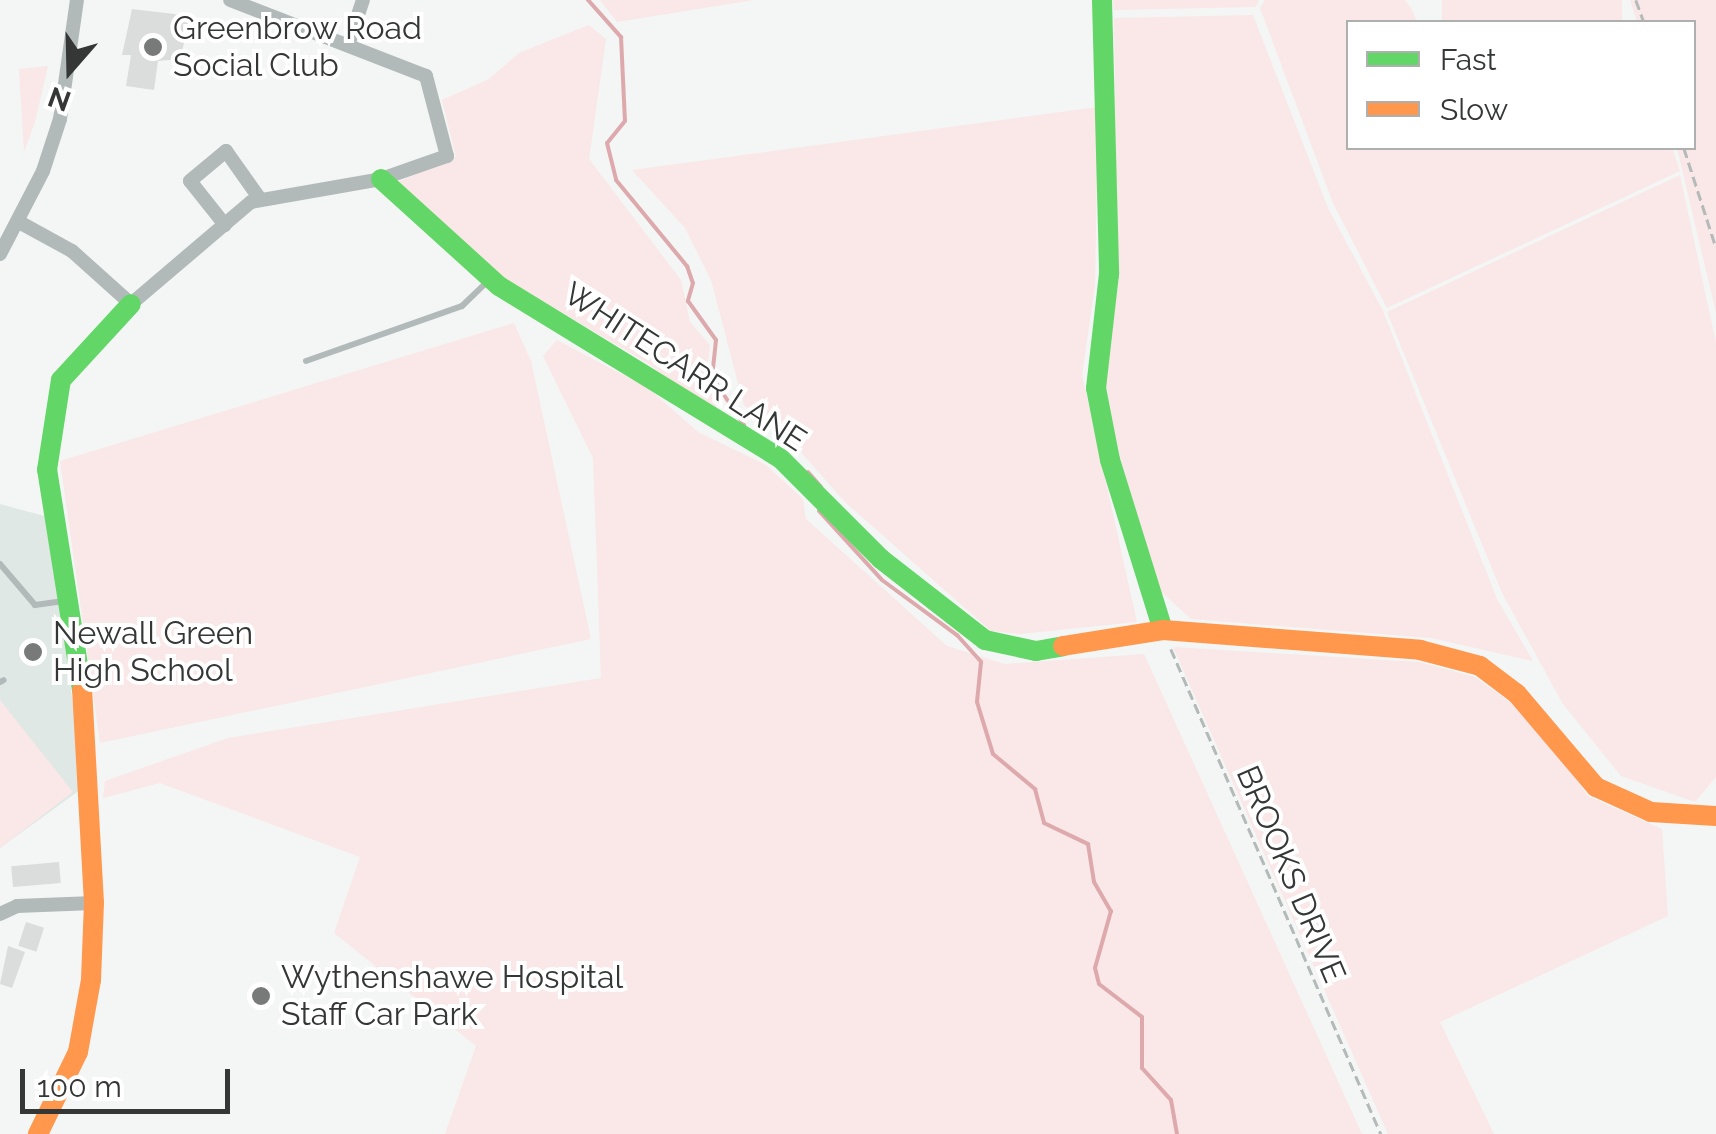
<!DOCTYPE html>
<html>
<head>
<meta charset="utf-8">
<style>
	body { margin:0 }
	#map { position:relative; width:1716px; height:1134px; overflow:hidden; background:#f3f6f5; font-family:Raleway,sans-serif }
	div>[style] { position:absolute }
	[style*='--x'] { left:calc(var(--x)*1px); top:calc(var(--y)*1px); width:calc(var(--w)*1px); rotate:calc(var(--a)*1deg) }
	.built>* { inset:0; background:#dfe8e5 }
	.green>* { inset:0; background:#fae7e7; transform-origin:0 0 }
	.stream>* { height:4px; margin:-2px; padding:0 2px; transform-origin:2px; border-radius:2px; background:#dda9ac }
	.building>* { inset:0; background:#dbdddd; transform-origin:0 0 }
	.path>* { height:2.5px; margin-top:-1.25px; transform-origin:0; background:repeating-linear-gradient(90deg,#b4bab9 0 10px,transparent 0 15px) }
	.lane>* { height:6px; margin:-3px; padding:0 3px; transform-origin:3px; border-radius:3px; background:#b2bab9 }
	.street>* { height:14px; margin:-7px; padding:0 7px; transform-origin:7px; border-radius:7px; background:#b2bab9 }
	.fast>* { height:20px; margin:-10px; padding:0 10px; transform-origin:10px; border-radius:10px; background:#63d668 }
	.slow>* { height:20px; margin:-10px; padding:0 10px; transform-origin:10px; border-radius:10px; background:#ff974d }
	.dots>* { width:28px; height:28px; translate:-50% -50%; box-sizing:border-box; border:5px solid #fff; border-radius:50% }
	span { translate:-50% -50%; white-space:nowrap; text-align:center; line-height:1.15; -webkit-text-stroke:8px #fff; paint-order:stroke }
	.poi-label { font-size:32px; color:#353737 }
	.left { translate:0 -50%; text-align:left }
	.street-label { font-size:32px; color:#353737 }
	.legend { position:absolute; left:1346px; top:20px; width:350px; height:130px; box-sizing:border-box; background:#fff; border:2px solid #aeafaf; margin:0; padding:12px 18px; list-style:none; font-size:30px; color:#353737 }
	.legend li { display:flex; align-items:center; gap:20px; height:50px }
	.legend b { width:50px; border:2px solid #aeafaf }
	.north { position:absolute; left:20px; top:20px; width:100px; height:100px; -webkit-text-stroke:8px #fff; paint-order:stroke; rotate:200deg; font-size:28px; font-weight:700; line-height:40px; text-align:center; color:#353737 }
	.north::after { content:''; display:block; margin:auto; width:35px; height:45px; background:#353737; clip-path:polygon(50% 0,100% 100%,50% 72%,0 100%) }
	.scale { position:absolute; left:20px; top:1069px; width:210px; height:45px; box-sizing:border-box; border:5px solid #353737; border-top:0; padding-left:12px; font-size:30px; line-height:35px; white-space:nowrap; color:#353737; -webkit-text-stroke:8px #fff; paint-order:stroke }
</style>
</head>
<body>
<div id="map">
	<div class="built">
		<i style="clip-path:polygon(0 504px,48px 517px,84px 787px,0 848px)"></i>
	</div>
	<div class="green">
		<i style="clip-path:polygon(600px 0,754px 0,617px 22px)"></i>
		<i style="clip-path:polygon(1113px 0,1259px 0,1256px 7px,1114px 10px)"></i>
		<i style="clip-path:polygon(1265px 0,1405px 0,1412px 10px,1417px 22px,1348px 22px,1348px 148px,1672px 148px,1680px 171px,1387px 308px,1333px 203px,1260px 8px)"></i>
		<i style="left:1442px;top:0;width:180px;height:22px"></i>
		<i style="clip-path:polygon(1630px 0,1716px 0,1716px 313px,1677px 148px,1694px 148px,1694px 22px,1637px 22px)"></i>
		<i style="clip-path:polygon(1253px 15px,1328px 208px,1383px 311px,1497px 599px,1533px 661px,1431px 638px,1191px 619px,1159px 590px,1119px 455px,1105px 380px,1117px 272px,1114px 18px)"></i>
		<i style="clip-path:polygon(589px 25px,606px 39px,589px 159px,681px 280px,690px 322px,710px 345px,706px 378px,721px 420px,646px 362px,499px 276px,395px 183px,456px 157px,442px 100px,489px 79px,519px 53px)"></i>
		<i style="clip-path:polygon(48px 66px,35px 122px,24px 152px,19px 69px)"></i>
		<i style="clip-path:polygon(1098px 107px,1095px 285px,1082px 375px,1137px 622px,1020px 634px,991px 631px,845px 502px,770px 417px,744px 406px,711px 280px,685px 228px,632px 170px)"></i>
		<i style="clip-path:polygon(1680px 175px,1716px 343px,1716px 777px,1695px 802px,1621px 776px,1563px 704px,1502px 593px,1387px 312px)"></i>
		<i style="clip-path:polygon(514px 323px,531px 361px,591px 639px,100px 743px,60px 461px)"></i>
		<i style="clip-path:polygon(557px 340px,648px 388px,698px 432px,766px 465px,803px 499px,806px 519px,947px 646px,1005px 664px,1144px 654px,1362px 1134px,445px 1134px,476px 1046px,334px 933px,360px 857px,160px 783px,103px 798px,105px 781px,228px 738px,601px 678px,593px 458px,543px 356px)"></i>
		<i style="clip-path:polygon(1173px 647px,1419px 662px,1475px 677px,1533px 719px,1588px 796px,1662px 829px,1668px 916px,1440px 1022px,1494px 1134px,1388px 1134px)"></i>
		<i style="clip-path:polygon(0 700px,73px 792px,0 848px)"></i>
	</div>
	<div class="stream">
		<i style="--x:588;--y:0;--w:50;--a:48.3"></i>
		<i style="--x:621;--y:37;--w:84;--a:87.3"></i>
		<i style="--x:625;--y:121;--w:28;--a:129"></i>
		<i style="--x:607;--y:143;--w:38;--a:76"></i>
		<i style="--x:616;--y:180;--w:112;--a:50.5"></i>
		<i style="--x:687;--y:266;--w:18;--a:71"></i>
		<i style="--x:693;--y:283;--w:19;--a:106"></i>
		<i style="--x:688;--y:301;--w:48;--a:54.3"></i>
		<i style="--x:716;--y:340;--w:37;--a:96"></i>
		<i style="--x:712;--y:377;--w:58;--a:56.3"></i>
		<i style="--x:808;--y:472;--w:20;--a:49"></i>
		<i style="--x:819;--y:511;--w:93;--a:47.6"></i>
		<i style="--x:882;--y:580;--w:93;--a:36.3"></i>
		<i style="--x:957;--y:635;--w:36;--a:48"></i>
		<i style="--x:981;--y:662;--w:40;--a:95.7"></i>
		<i style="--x:977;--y:702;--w:54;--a:72.9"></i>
		<i style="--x:993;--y:754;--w:55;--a:39.8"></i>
		<i style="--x:1035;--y:789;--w:35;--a:75"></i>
		<i style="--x:1044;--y:823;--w:49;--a:25.5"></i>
		<i style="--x:1088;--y:844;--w:38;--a:81"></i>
		<i style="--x:1094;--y:882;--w:34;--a:60"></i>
		<i style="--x:1111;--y:911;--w:59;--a:105.7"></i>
		<i style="--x:1095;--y:968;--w:16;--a:76"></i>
		<i style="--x:1099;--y:984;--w:54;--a:37.5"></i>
		<i style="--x:1142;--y:1017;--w:51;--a:90"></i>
		<i style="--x:1142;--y:1068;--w:43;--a:47.8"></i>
		<i style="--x:1171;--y:1100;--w:35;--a:80"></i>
	</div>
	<div class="building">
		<i style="clip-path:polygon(132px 9px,191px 16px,180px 59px,158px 61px,154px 90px,126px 86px,131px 55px,122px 55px)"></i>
		<i style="left:59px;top:862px;width:21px;height:48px;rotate:85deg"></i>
		<i style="left:26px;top:922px;width:19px;height:25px;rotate:18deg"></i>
		<i style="clip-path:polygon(8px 946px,25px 952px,12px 988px,0 984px)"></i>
	</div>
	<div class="path">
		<i style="--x:1636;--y:0;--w:23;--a:70"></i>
		<i style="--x:1684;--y:148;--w:104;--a:72.1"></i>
		<i style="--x:1171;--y:649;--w:529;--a:66.59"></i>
	</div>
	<div class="lane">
		<i style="--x:306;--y:361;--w:165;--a:-19.4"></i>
		<i style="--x:462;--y:306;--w:37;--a:-44"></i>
		<i style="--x:0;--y:564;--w:54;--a:49.5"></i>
		<i style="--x:35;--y:605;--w:29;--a:-8"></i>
		<i style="--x:0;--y:682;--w:4;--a:-27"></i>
	</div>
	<div class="street">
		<i style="--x:348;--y:45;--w:47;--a:-71.6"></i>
		<i style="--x:19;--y:222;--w:60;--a:28.7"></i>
		<i style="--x:72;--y:251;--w:79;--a:41.9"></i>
		<i style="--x:131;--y:304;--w:157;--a:-40.4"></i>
		<i style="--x:251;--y:202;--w:132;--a:-10"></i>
		<i style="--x:381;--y:179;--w:70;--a:-19.2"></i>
		<i style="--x:447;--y:156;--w:83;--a:-104.7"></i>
		<i style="--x:426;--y:76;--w:210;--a:-158.8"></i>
		<i style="--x:225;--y:225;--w:56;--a:-128.5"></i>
		<i style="--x:190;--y:181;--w:47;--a:-39.8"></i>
		<i style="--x:226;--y:151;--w:59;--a:54.7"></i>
		<i style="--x:0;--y:254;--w:93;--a:-62.6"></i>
		<i style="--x:43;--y:171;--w:55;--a:-71.9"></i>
		<i style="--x:60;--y:119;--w:120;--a:-81.9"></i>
		<i style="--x:0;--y:914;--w:19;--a:-25"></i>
		<i style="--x:17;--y:906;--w:77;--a:-2.2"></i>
	</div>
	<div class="fast">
		<i style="--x:1102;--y:0;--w:274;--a:88.5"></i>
		<i style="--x:1109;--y:274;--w:115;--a:96.5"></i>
		<i style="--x:1096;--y:388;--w:73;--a:79"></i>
		<i style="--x:1110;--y:460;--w:178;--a:72.7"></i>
		<i style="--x:381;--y:179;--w:159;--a:42.2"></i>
		<i style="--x:499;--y:286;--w:329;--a:31.5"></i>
		<i style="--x:780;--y:458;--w:143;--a:45"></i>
		<i style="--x:881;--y:559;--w:132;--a:37.9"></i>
		<i style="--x:985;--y:640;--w:52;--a:12.2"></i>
		<i style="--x:1036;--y:651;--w:27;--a:-10"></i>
		<i style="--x:82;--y:690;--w:223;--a:-99"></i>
		<i style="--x:47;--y:470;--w:91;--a:-81.2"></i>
		<i style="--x:61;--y:380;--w:103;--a:-47.4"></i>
	</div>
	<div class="slow">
		<i style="--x:1063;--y:646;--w:101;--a:-9.1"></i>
		<i style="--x:1163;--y:630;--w:258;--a:4.4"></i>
		<i style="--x:1420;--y:650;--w:62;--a:14.9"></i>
		<i style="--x:1480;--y:666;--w:46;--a:37.1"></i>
		<i style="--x:1517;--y:694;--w:122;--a:49.7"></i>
		<i style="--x:1596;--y:787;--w:60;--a:24.4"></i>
		<i style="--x:1651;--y:812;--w:65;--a:3.5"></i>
		<i style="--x:38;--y:1134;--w:91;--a:-64"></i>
		<i style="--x:78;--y:1052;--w:73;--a:-79.8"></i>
		<i style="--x:91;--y:980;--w:77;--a:-87.8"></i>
		<i style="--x:94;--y:903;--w:213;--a:-93.2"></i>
	</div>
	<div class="dots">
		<i style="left:153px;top:47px;background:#787a7a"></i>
		<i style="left:33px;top:652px;background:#787a7a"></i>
		<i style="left:261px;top:996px;background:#787a7a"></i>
	</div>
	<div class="poi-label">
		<span class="left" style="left:173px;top:47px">Greenbrow Road<br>Social Club</span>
		<span class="left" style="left:53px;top:652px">Newall Green<br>High School</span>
		<span class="left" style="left:281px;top:996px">Wythenshawe Hospital<br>Staff Car Park</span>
	</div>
	<div class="street-label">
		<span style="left:685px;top:367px;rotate:33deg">WHITECARR LANE</span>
		<span style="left:1291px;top:874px;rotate:67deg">BROOKS DRIVE</span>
	</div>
	<ul class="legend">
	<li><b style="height:12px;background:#63d668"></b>Fast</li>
	<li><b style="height:12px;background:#ff974d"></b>Slow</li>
	</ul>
	<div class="north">N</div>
	<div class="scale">100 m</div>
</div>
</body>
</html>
